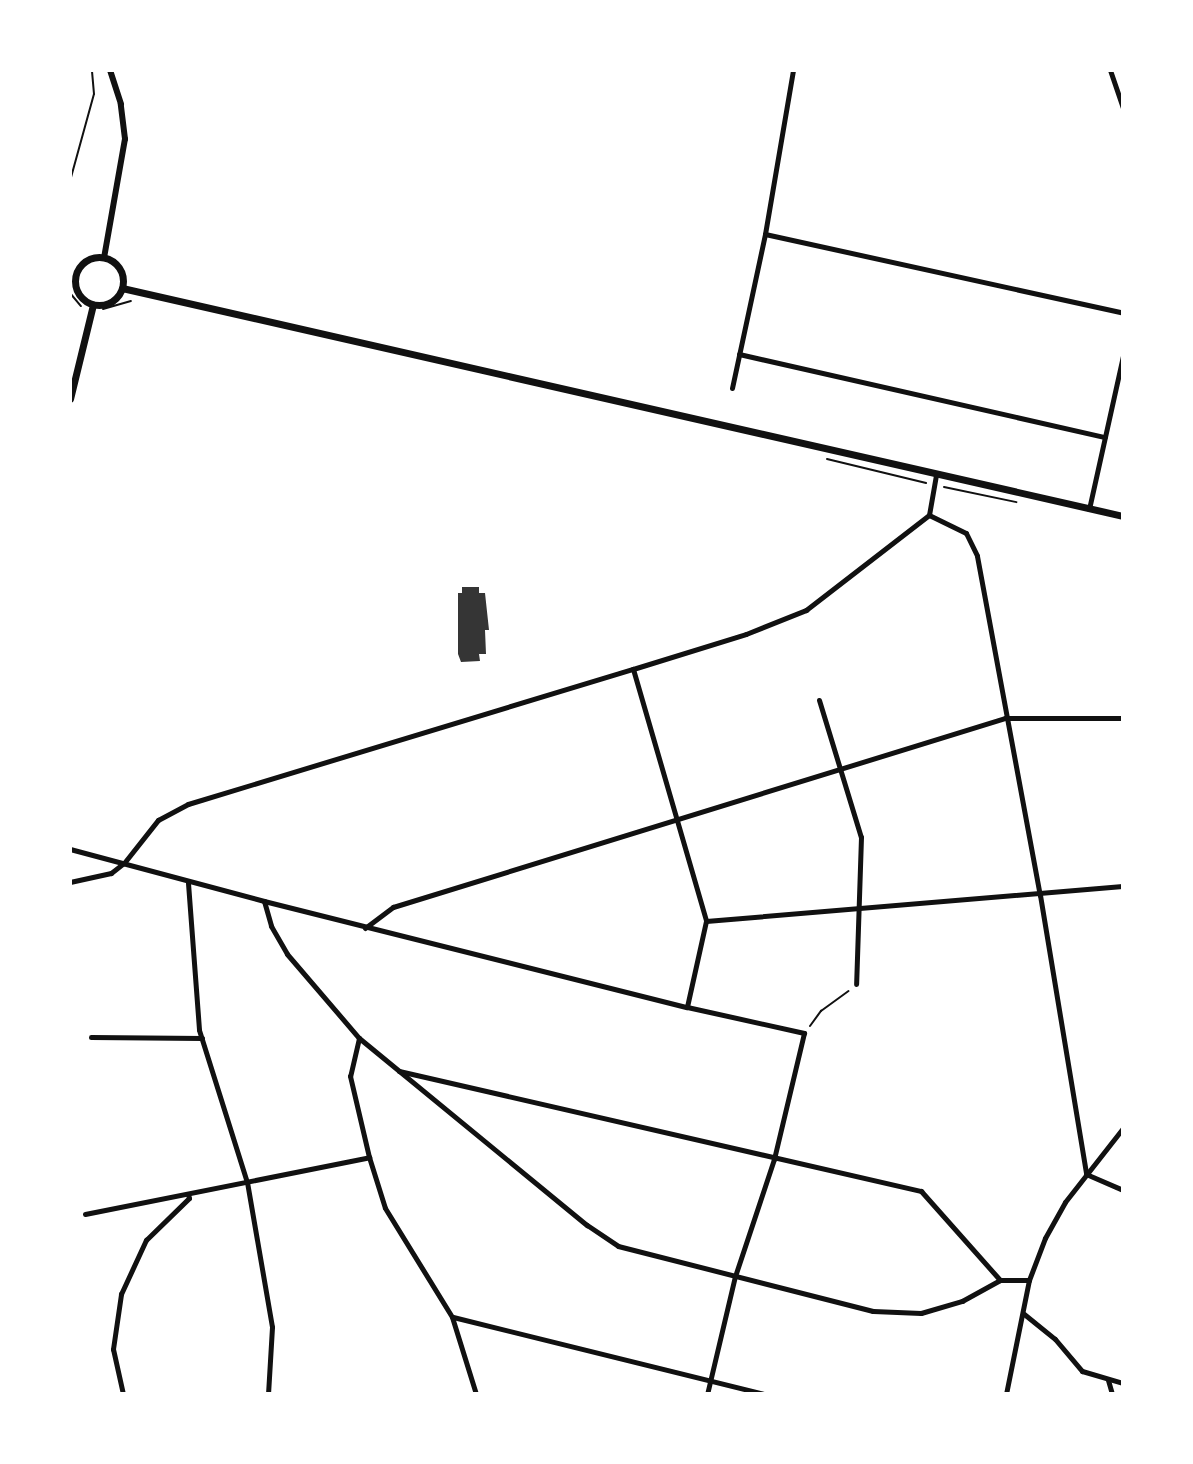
<!DOCTYPE html>
<html>
<head>
<meta charset="utf-8">
<style>
	body { margin:0 }
	#map { position:relative; width:1193px; height:1464px; overflow:hidden; background:#fff; font-family:Arial,sans-serif }
	div>[style] { position:absolute }
	[style*='--x'] { left:calc(var(--x)*1px); top:calc(var(--y)*1px); width:calc(var(--w)*1px); rotate:calc(var(--a)*1deg) }
	.building>* { inset:0; background:#353535 }
	.path>* { height:2px; margin:-1px; padding:0 1px; transform-origin:1px; border-radius:1px; background:#111 }
	.minor>* { height:5px; margin:-2.5px; padding:0 2.5px; transform-origin:2.5px; border-radius:2.5px; background:#111 }
	.tertiary>* { height:6px; margin:-3px; padding:0 3px; transform-origin:3px; border-radius:3px; background:#111 }
	.secondary>* { height:7px; margin:-3.5px; padding:0 3.5px; transform-origin:3.5px; border-radius:3.5px; background:#111 }
	.secondary>.ring { margin:-3.5px; padding:0; box-sizing:content-box; background:none; border:7px solid #111; border-radius:50% }
	span { translate:-50% -50%; white-space:nowrap; text-align:center; line-height:1.15; -webkit-text-stroke:6px #fff; paint-order:stroke }
	.frame { position:absolute; inset:0; border:72px solid #fff; pointer-events:none }
</style>
</head>
<body>
<div id="map">
	<div class="building">
		<i style="clip-path:polygon(462px 587px,479px 587px,479px 593px,485px 593px,489px 630px,485px 630px,486px 654px,479px 654px,480px 661px,461px 662px,458px 654px,458px 593px,462px 593px)"></i>
	</div>
	<div class="path">
		<i style="--x:70;--y:181;--w:90;--a:-74.6"></i>
		<i style="--x:94;--y:94;--w:24;--a:-95"></i>
		<i style="--x:70;--y:293;--w:17;--a:50"></i>
		<i style="--x:103;--y:309;--w:29;--a:-16"></i>
		<i style="--x:827;--y:459;--w:102;--a:13.6"></i>
		<i style="--x:944;--y:487;--w:74;--a:11.8"></i>
		<i style="--x:810;--y:1026;--w:19;--a:-54"></i>
		<i style="--x:821;--y:1011;--w:34;--a:-36"></i>
	</div>
	<div class="minor">
		<i style="--x:1110;--y:70;--w:40;--a:71.1"></i>
		<i style="--x:765;--y:234;--w:367;--a:12.4"></i>
		<i style="--x:739;--y:354;--w:375;--a:12.8"></i>
		<i style="--x:732;--y:388;--w:157;--a:-77.9"></i>
		<i style="--x:765;--y:234;--w:166;--a:-80.3"></i>
		<i style="--x:1089;--y:509;--w:157;--a:-77.5"></i>
		<i style="--x:929;--y:515;--w:41;--a:25.9"></i>
		<i style="--x:966;--y:533;--w:25;--a:64"></i>
		<i style="--x:977;--y:556;--w:345;--a:79.5"></i>
		<i style="--x:1040;--y:895;--w:283;--a:80.6"></i>
		<i style="--x:633;--y:669;--w:262;--a:73.8"></i>
		<i style="--x:706;--y:921;--w:88;--a:102.5"></i>
		<i style="--x:819;--y:700;--w:143;--a:73"></i>
		<i style="--x:861;--y:837;--w:147;--a:91.9"></i>
		<i style="--x:70;--y:849;--w:201;--a:15"></i>
		<i style="--x:264;--y:901;--w:26;--a:74"></i>
		<i style="--x:271;--y:926;--w:32;--a:60"></i>
		<i style="--x:287;--y:954;--w:111;--a:49.4"></i>
		<i style="--x:359;--y:1038;--w:295;--a:39.4"></i>
		<i style="--x:587;--y:1225;--w:37;--a:34"></i>
		<i style="--x:618;--y:1246;--w:263;--a:14.3"></i>
		<i style="--x:873;--y:1311;--w:48;--a:2.4"></i>
		<i style="--x:921;--y:1313;--w:43;--a:-16.3"></i>
		<i style="--x:962;--y:1301;--w:43;--a:-28.9"></i>
		<i style="--x:1000;--y:1280;--w:29;--a:0"></i>
		<i style="--x:1029;--y:1280;--w:45;--a:-69.1"></i>
		<i style="--x:1045;--y:1238;--w:41;--a:-60.9"></i>
		<i style="--x:1065;--y:1202;--w:94;--a:-51.9"></i>
		<i style="--x:70;--y:882;--w:42;--a:-12.4"></i>
		<i style="--x:111;--y:873;--w:16;--a:-38"></i>
		<i style="--x:124;--y:863;--w:55;--a:-51.7"></i>
		<i style="--x:158;--y:820;--w:34;--a:-28"></i>
		<i style="--x:188;--y:804;--w:465;--a:-16.9"></i>
		<i style="--x:633;--y:669;--w:118;--a:-17.2"></i>
		<i style="--x:746;--y:634;--w:65;--a:-21.8"></i>
		<i style="--x:806;--y:610;--w:155;--a:-37.7"></i>
		<i style="--x:929;--y:515;--w:41;--a:-80.1"></i>
		<i style="--x:188;--y:883;--w:147;--a:85.7"></i>
		<i style="--x:199;--y:1030;--w:159;--a:72.5"></i>
		<i style="--x:247;--y:1182;--w:147;--a:80.2"></i>
		<i style="--x:272;--y:1327;--w:67;--a:93.4"></i>
		<i style="--x:264;--y:901;--w:436;--a:14.1"></i>
		<i style="--x:687;--y:1007;--w:120;--a:12.5"></i>
		<i style="--x:804;--y:1033;--w:130;--a:103.4"></i>
		<i style="--x:774;--y:1159;--w:123;--a:108.4"></i>
		<i style="--x:735;--y:1276;--w:121;--a:103.3"></i>
		<i style="--x:706;--y:921;--w:418;--a:-4.8"></i>
		<i style="--x:365;--y:928;--w:35;--a:-37"></i>
		<i style="--x:393;--y:907;--w:641;--a:-17.16"></i>
		<i style="--x:1005;--y:718;--w:118;--a:0"></i>
		<i style="--x:91;--y:1037;--w:111;--a:0.5"></i>
		<i style="--x:359;--y:1038;--w:39;--a:103"></i>
		<i style="--x:350;--y:1076;--w:83;--a:76.8"></i>
		<i style="--x:369;--y:1157;--w:53;--a:72.6"></i>
		<i style="--x:385;--y:1208;--w:128;--a:58.4"></i>
		<i style="--x:452;--y:1317;--w:81;--a:72.7"></i>
		<i style="--x:399;--y:1071;--w:536;--a:12.95"></i>
		<i style="--x:921;--y:1191;--w:119;--a:48.4"></i>
		<i style="--x:1086;--y:1174;--w:40;--a:23.4"></i>
		<i style="--x:85;--y:1214;--w:290;--a:-11.3"></i>
		<i style="--x:1024;--y:1314;--w:40;--a:39"></i>
		<i style="--x:1055;--y:1339;--w:42;--a:49.8"></i>
		<i style="--x:1082;--y:1371;--w:43;--a:16.3"></i>
		<i style="--x:453;--y:1317;--w:320;--a:13.9"></i>
		<i style="--x:1108;--y:1380;--w:15;--a:74"></i>
		<i style="--x:123;--y:1394;--w:46;--a:-102.5"></i>
		<i style="--x:113;--y:1349;--w:56;--a:-81.7"></i>
		<i style="--x:121;--y:1294;--w:60;--a:-65.2"></i>
		<i style="--x:146;--y:1240;--w:60;--a:-44.3"></i>
		<i style="--x:189;--y:1198;--w:4;--a:-104"></i>
		<i style="--x:1006;--y:1394;--w:116;--a:-78.6"></i>
	</div>
	<div class="tertiary">
		<i style="--x:104;--y:258;--w:121;--a:-80"></i>
		<i style="--x:125;--y:139;--w:35;--a:-97"></i>
		<i style="--x:121;--y:104;--w:36;--a:-108"></i>
	</div>
	<div class="secondary">
		<i class="ring" style="left:75px;top:257px;width:41px;height:41px"></i>
		<i style="--x:122;--y:288;--w:1027;--a:12.83"></i>
		<i style="--x:70;--y:399;--w:97;--a:-76.3"></i>
	</div>
	<div class="frame"></div>
</div>
</body>
</html>
